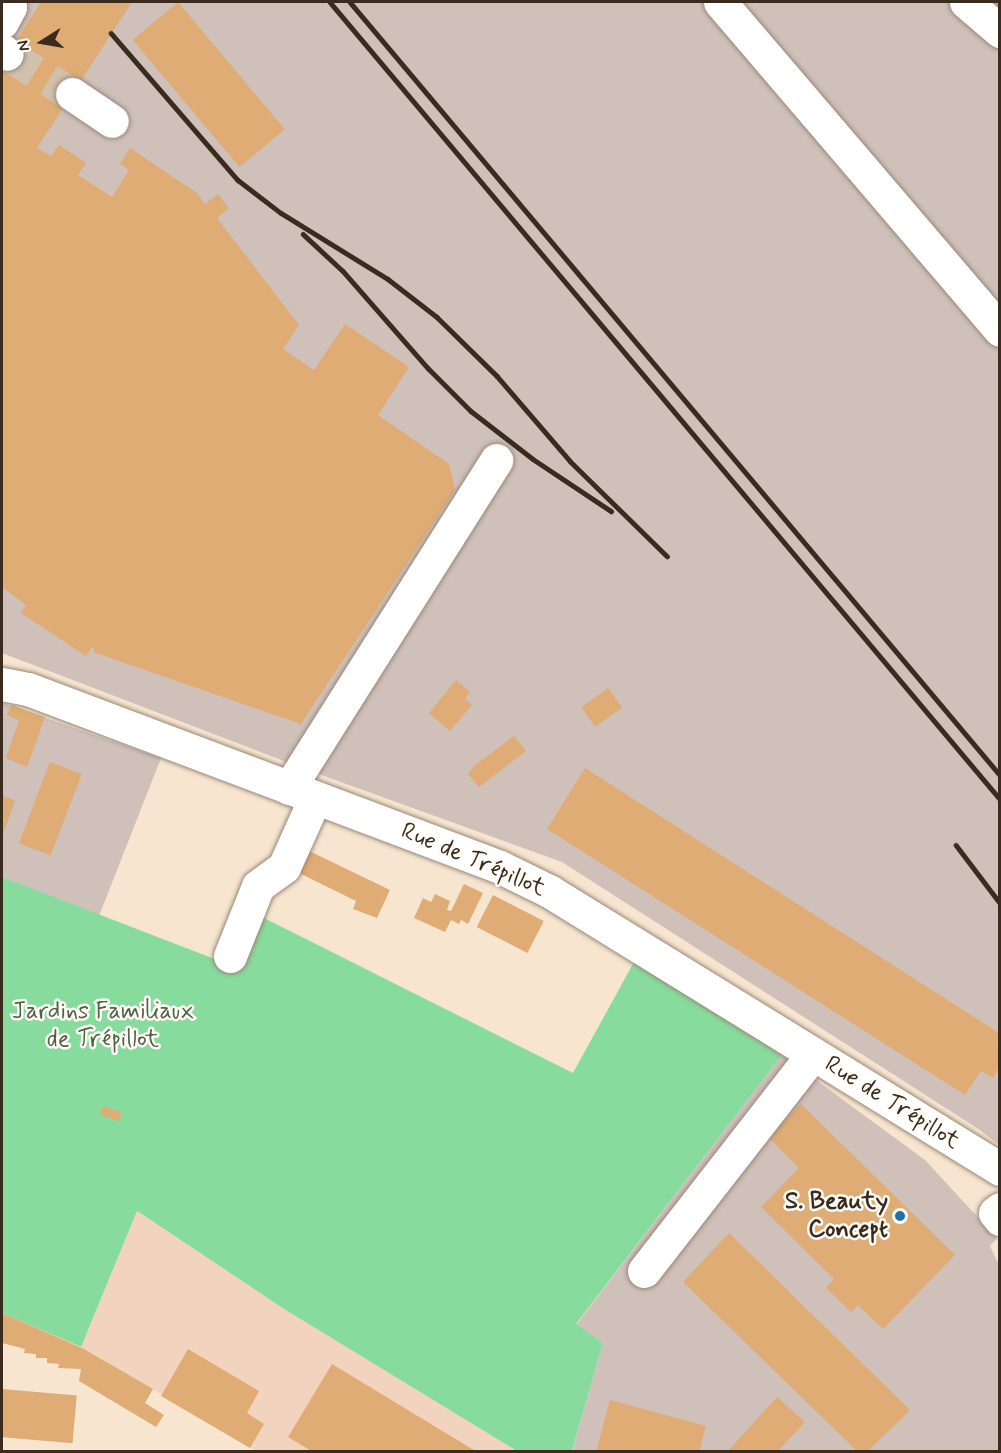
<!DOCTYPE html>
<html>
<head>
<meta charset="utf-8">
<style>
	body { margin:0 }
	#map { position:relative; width:1001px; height:1453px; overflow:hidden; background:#f7e5d0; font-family:Mynerve,sans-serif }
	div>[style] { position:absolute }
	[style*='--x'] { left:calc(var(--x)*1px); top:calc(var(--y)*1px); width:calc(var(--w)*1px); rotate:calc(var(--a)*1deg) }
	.built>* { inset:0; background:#f2d4be }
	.industrial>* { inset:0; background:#cfc0ba }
	.green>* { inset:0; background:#87db9d }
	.building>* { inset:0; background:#deac74; transform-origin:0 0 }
	.minor-tunnel>* { height:33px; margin-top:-16.5px; transform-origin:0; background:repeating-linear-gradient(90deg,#d1c0ac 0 33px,transparent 0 49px) }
	.roads { filter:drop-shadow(0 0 2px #987) drop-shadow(0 0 2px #987) }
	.minor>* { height:33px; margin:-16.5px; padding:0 16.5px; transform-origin:16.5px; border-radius:16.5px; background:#fff }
	.rail>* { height:4.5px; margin:-2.25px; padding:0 2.25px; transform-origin:2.25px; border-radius:2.25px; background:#3b2a1e }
	.dots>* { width:16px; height:16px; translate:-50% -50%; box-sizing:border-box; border:3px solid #fdfcf7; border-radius:50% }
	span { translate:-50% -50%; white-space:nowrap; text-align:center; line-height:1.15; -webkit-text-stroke:5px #fdfcf7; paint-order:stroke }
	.street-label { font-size:24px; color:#3b2a1e }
	.park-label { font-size:24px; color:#525f44 }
	.poi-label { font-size:24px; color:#3b2a1e; font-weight:700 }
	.right { translate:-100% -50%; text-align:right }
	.frame { position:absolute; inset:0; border:3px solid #3b2a1e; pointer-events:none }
	.north { position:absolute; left:12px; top:12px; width:60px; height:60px; -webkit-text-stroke:4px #fdfcf7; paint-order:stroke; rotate:259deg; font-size:16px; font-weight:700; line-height:24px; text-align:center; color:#3b2a1e }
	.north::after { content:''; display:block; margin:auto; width:21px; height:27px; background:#3b2a1e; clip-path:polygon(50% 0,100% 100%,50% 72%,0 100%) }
</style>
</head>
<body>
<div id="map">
	<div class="built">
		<i style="clip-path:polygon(136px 1211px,284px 1309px,517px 1451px,257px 1451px,81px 1347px)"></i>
	</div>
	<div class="industrial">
		<i style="clip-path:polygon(2px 2px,999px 2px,999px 1145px,980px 1130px,562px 862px,302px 768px,2px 653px)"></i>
		<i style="clip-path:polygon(2px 703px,161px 758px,99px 916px,2px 877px)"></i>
		<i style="clip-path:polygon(782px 1055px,925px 1160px,997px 1238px,990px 1246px,999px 1265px,999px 1451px,572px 1452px,603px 1343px,576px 1325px)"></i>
	</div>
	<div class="green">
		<i style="clip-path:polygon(2px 877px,238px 968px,262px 917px,573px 1073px,634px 962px,782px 1055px,576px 1324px,603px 1343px,572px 1451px,517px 1451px,284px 1309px,137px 1211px,81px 1347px,2px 1313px)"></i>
	</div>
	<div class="building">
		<i style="clip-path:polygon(41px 2px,132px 2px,37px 148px,51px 156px,59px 145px,86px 163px,78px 175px,112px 197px,129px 170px,120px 164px,130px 148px,197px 193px,205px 204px,218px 194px,229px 208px,217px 218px,299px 325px,283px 349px,314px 370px,345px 324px,409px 367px,378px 415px,449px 464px,455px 490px,301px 724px,93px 652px,95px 649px,92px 647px,86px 656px,21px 613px,26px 605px,2px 587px,2px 63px)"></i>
		<i style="left:178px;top:2px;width:166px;height:59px;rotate:50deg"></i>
		<i style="clip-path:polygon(456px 680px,470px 692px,465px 698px,472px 705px,450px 731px,429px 713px)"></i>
		<i style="left:608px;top:688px;width:24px;height:33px;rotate:54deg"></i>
		<i style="clip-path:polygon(11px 705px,45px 717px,27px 767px,6px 758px,19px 720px,7px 715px)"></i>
		<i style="clip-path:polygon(514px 736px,526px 751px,479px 787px,468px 774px,473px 767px)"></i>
		<i style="left:50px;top:762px;width:34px;height:87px;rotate:21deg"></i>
		<i style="clip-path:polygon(585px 768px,999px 1033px,997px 1046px,999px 1048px,999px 1067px,993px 1078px,981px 1071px,965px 1095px,547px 829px)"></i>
		<i style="clip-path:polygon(2px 795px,15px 801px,2px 837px)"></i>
		<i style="clip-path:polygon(303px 848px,390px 890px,377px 918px,353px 909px,356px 901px,293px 870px)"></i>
		<i style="clip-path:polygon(464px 884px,483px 893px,468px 924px,461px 920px,459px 924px,451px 920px,445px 932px,414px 918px,423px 898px,431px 902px,435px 894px,450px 901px,447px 910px,451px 911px)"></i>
		<i style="left:493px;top:895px;width:57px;height:36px;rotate:27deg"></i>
		<i style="clip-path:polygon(801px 1104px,955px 1255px,883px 1329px,858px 1305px,851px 1312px,826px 1288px,834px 1279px,761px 1207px,799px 1168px,768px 1137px)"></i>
		<i style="left:103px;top:1106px;width:20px;height:9px;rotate:20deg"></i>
		<i style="clip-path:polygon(729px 1233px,910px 1410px,867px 1452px,858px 1452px,683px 1282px)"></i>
		<i style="clip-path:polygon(2px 1313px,84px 1349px,153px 1389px,145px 1403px,164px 1415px,156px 1427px,79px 1381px,81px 1369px,58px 1368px,59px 1364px,47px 1363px,47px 1358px,36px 1358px,36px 1354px,24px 1353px,25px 1349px,2px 1343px)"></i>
		<i style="clip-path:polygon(188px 1349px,259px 1391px,247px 1413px,264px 1424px,250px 1448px,161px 1396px)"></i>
		<i style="clip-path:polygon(332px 1364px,477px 1452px,313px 1452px,288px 1437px)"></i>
		<i style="left:2px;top:1389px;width:75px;height:48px;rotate:5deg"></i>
		<i style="clip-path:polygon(777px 1397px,805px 1422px,777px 1452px,727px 1452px)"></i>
		<i style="clip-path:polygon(610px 1400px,706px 1426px,699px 1452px,596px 1452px)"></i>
	</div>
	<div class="minor-tunnel">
		<i style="--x:7;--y:54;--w:76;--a:31.6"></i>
	</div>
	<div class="roads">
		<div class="minor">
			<i style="--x:720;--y:2;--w:431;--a:49.5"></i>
			<i style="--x:966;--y:2;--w:45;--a:40.5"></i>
			<i style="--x:2;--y:22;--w:17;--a:-62"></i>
			<i style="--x:10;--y:7;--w:5;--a:-101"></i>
			<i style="--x:2;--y:50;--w:6;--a:39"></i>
			<i style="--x:72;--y:94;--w:48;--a:34"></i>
			<i style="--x:2;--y:684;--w:26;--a:11"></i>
			<i style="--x:28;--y:689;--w:504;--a:20.66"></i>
			<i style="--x:500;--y:867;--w:55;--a:26.1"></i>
			<i style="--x:549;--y:891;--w:530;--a:31.65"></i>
			<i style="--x:289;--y:788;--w:388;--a:-57.7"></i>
			<i style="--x:230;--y:956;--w:75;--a:-68.2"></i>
			<i style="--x:258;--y:886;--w:32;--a:-36"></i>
			<i style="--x:284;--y:867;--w:76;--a:-65.8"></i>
			<i style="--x:1000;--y:1209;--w:6;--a:141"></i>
			<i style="--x:995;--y:1213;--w:8;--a:50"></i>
			<i style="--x:644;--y:1271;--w:275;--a:-52.1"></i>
		</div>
	</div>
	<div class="rail">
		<i style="--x:330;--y:2;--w:1041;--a:49.95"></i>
		<i style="--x:350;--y:2;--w:1010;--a:49.94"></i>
		<i style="--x:111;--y:33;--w:194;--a:49.2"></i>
		<i style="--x:238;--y:180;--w:54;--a:37.5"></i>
		<i style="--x:281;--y:213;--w:126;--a:31.7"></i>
		<i style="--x:388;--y:279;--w:62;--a:37.8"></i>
		<i style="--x:437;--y:317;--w:84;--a:44.5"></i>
		<i style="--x:497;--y:376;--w:112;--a:49.3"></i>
		<i style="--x:570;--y:461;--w:136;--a:44.4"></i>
		<i style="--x:303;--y:234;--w:54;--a:42.8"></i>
		<i style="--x:343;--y:271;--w:129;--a:48.8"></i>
		<i style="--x:428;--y:368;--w:61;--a:45"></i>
		<i style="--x:471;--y:411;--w:78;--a:37.7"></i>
		<i style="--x:533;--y:459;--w:94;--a:33.7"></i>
		<i style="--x:956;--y:845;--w:73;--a:52.8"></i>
	</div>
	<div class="dots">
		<i style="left:900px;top:1216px;background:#1f6fb2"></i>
	</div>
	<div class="street-label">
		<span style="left:473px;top:860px;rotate:23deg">Rue de Trépillot</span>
		<span style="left:892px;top:1103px;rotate:32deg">Rue de Trépillot</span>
	</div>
	<div class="park-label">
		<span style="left:103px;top:1026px">Jardins Familiaux<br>de Trépillot</span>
	</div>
	<div class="poi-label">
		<span class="right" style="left:888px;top:1216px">S. Beauty<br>Concept</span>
	</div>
	<div class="frame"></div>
	<div class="north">N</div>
</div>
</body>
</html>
